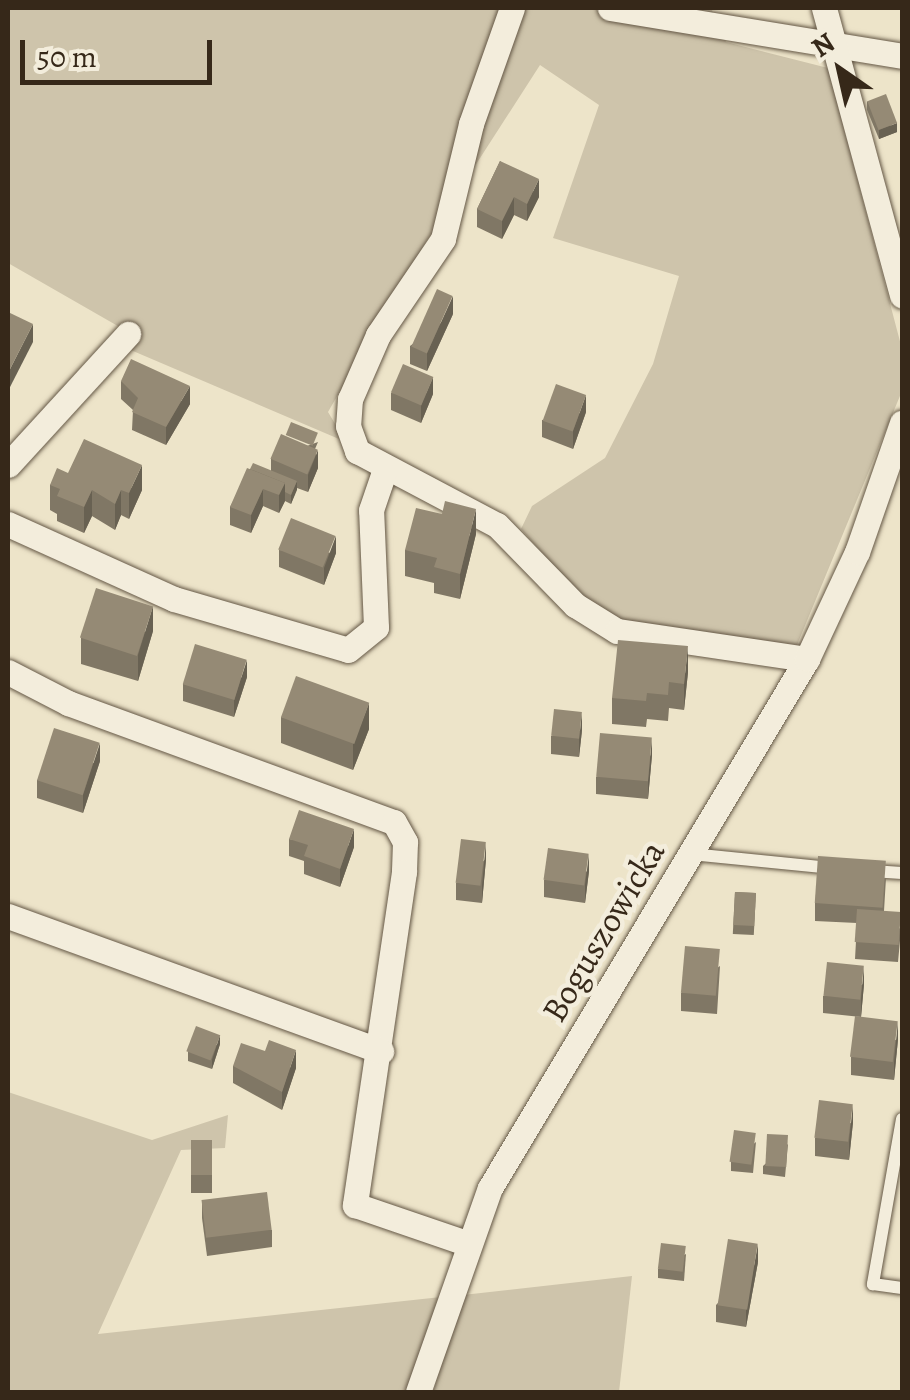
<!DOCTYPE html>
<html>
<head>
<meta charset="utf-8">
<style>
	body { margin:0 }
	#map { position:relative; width:910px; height:1400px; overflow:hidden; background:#ede4c9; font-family:Alegreya,serif }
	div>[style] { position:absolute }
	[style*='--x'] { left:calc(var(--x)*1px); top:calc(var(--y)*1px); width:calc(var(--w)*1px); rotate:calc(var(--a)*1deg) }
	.green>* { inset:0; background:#cec4ab }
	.roads { filter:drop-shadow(0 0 2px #645745) drop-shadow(0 0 2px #645745) }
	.lane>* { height:12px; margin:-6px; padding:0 6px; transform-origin:6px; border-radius:6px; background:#f3eddc }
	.street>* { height:25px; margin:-12.5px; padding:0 12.5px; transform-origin:12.5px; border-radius:12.5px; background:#f3eddc }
	.wall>* { inset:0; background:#807765; transform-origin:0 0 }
	.shaded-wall>* { inset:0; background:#686152 }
	.building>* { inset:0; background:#958a75; transform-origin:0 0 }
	span { translate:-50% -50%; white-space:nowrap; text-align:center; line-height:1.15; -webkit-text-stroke:9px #f3eddc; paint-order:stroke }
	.street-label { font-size:35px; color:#362819 }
	.frame { position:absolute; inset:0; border:10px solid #362819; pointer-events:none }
	.north { position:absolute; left:790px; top:20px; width:100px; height:100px; -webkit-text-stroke:8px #f3eddc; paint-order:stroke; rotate:326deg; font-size:28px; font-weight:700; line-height:40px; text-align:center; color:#362819 }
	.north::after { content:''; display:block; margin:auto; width:35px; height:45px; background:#362819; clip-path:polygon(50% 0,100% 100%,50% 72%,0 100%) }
	.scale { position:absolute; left:20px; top:40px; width:192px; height:45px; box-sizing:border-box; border:5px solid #362819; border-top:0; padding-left:12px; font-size:30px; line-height:35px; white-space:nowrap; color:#362819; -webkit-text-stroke:8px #f3eddc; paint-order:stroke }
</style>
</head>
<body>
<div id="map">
	<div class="green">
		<i style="clip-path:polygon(8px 8px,711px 8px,726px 42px,828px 68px,902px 349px,902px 391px,797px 645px,676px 634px,624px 621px,587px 604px,521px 529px,532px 506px,605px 458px,653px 364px,679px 276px,553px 238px,599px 105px,540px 65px,426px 242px,328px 412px,346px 442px,126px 348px,130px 333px,8px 263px)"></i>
		<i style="clip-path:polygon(8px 1092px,152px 1140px,228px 1115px,225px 1148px,181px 1150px,98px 1334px,441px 1297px,408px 1392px,8px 1392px)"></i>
		<i style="clip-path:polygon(632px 1276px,619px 1392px,433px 1392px,463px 1295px)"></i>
	</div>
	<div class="roads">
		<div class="lane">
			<i style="--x:691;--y:854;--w:142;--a:5.7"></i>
			<i style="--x:872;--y:871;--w:30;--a:4"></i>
			<i style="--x:902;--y:1119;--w:168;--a:100"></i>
			<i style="--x:873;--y:1284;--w:29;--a:8"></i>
		</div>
		<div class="street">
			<i style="--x:512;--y:8;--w:123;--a:109.5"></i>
			<i style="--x:471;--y:124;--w:118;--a:103.7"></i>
			<i style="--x:443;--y:239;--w:116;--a:124.1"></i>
			<i style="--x:378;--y:335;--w:70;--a:113.6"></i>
			<i style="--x:350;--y:399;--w:27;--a:94"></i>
			<i style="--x:348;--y:426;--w:27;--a:70"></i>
			<i style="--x:357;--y:451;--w:158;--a:27.9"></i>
			<i style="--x:497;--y:525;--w:112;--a:45.7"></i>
			<i style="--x:575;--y:605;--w:49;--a:31.8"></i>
			<i style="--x:617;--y:631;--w:192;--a:8.4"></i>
			<i style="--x:610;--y:8;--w:296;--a:9.3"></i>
			<i style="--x:824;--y:8;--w:298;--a:74.8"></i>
			<i style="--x:8;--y:465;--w:178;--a:-47.5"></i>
			<i style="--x:8;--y:524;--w:182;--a:24.3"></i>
			<i style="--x:174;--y:599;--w:181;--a:16.3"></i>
			<i style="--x:348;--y:650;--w:36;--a:-39"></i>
			<i style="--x:376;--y:627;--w:117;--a:-92.4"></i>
			<i style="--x:371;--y:510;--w:43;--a:-71.1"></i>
			<i style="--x:8;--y:672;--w:68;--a:27.3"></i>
			<i style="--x:68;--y:703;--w:347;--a:20.1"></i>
			<i style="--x:394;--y:822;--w:23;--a:61"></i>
			<i style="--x:405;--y:842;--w:30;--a:92"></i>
			<i style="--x:404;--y:872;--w:337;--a:98.4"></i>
			<i style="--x:355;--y:1205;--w:117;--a:18.9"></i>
			<i style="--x:8;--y:916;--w:397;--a:19.9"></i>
			<i style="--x:418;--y:1392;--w:216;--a:-70.6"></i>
			<i style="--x:490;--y:1188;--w:617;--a:-59.07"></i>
			<i style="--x:807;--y:659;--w:118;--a:-65"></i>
			<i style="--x:857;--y:552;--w:137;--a:-70.8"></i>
		</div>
	</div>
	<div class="wall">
		<i style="clip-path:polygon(867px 101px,897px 132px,879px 139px,867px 110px)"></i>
		<i style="clip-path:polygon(500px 161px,539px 197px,527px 221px,514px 215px,502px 239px,477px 227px,477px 209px)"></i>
		<i style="clip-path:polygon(453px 314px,427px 371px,410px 364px,410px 346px)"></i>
		<i style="clip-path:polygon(121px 381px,190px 404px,166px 445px,132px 430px,133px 410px,121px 399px)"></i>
		<i style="clip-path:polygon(391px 393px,433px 394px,421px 423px,391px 410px)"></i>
		<i style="clip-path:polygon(586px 412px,573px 449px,542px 437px,542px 420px)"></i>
		<i style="clip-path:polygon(318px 442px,315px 449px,318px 468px,308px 492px,297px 488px,291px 504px,285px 501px,279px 513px,263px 506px,251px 533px,230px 525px,230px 507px,250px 469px,271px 471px,271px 459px)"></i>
		<i style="clip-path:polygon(68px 473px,142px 490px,129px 519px,121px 515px,115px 530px,92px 516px,84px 533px,57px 521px,57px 514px,50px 510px,50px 485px)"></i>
		<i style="clip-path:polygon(476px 534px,460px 599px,434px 593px,434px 583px,405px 576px,405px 550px)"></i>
		<i style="clip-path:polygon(279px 550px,336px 553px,324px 585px,279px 567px)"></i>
		<i style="clip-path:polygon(153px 631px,138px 681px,81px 664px,81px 638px)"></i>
		<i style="clip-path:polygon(688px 672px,684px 710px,669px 708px,668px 721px,647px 719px,646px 727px,612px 724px,612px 698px)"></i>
		<i style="clip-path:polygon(247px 677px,234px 717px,183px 701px,183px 684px)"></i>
		<i style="clip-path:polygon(281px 717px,369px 729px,353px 770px,281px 743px)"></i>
		<i style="clip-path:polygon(582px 730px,579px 757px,551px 754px,551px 736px)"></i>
		<i style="clip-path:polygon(652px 755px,648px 799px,596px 794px,596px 777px)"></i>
		<i style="clip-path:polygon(100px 761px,83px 813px,37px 798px,37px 780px)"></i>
		<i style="clip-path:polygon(289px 839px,354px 847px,340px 887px,304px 874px,304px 861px,289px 856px)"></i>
		<i style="clip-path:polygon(486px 859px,482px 903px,456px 900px,456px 883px)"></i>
		<i style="clip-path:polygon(589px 871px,585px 903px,544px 897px,544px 880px)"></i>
		<i style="clip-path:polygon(886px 878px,884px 911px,901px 930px,898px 962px,855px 959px,857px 923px,815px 921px,815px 903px)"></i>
		<i style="left:735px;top:892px;width:21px;height:42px;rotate:3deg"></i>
		<i style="clip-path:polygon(720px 966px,717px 1014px,681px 1011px,681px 993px)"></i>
		<i style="clip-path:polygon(864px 984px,861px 1017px,823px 1013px,823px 996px)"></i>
		<i style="clip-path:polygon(898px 1039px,894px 1080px,851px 1075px,851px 1057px)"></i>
		<i style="clip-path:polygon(220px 1044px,212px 1069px,188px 1061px,188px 1052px)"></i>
		<i style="clip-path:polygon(233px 1066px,296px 1068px,282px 1110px,233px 1083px)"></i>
		<i style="clip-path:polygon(853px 1122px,849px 1160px,815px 1156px,815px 1138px)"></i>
		<i style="left:191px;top:1140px;width:21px;height:53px"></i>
		<i style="clip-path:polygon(756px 1142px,753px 1173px,731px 1171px,731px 1162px)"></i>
		<i style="clip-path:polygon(788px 1144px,785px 1177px,763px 1174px,763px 1166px)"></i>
		<i style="clip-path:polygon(202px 1201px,272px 1230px,272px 1247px,207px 1256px,202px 1218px)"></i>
		<i style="clip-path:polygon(686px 1254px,684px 1281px,658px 1278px,658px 1269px)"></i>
		<i style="clip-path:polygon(758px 1262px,746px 1327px,716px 1322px,716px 1305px)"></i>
	</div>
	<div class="shaded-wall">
		<i style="clip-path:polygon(897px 123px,897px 132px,879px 139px,879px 130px)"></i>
		<i style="clip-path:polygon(539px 179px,539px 197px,527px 221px,527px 204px)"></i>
		<i style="clip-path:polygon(514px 197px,514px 215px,502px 239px,502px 221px)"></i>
		<i style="clip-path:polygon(453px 296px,453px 314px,427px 371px,427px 353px)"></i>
		<i style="clip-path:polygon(33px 324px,33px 342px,8px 391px,8px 373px)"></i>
		<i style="clip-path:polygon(433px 377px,433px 394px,421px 423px,421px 405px)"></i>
		<i style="clip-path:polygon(190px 386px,190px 404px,166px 445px,166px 427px)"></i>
		<i style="clip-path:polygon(586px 395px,586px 412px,573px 449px,573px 431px)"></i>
		<i style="clip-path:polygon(318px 450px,318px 468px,308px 492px,308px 475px)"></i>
		<i style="clip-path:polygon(142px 465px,142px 490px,129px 519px,129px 493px)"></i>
		<i style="clip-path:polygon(297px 481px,297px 490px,291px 504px,291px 495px)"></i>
		<i style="clip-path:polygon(285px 483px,285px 501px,279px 513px,279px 495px)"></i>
		<i style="clip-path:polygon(263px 489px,263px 506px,251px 533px,251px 515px)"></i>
		<i style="clip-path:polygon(92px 490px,92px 516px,84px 533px,84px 507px)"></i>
		<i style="clip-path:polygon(121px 490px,121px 515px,115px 530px,115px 504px)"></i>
		<i style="clip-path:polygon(476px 509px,476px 534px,460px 599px,460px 574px)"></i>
		<i style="clip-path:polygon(336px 536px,336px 553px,324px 585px,324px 568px)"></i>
		<i style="clip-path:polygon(153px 606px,153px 631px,138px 681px,138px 655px)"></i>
		<i style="clip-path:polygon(688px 646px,688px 672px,684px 710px,684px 684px)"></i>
		<i style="clip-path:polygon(247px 660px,247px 677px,234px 717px,234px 700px)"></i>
		<i style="clip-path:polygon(369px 703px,369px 729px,353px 770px,353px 744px)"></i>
		<i style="clip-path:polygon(582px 712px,582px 730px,579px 757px,579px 740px)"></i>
		<i style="clip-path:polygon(652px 738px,652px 755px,648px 799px,648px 781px)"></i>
		<i style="clip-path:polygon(100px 743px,100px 761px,83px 813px,83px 795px)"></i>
		<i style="clip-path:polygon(354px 829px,354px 847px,340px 887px,340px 869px)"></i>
		<i style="clip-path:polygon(486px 842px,486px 859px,482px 903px,482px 886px)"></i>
		<i style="clip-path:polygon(589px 854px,589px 871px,585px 903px,585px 885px)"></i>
		<i style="clip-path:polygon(864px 966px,864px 984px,861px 1017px,861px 999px)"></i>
		<i style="clip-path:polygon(898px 1021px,898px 1039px,894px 1080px,894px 1062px)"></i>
		<i style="clip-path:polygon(220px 1035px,220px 1044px,212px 1069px,212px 1060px)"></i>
		<i style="clip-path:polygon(296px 1050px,296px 1068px,282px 1110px,282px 1092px)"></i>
		<i style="clip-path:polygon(853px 1104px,853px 1122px,849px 1160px,849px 1142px)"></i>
		<i style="clip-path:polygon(758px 1244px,758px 1262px,746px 1327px,746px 1310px)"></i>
	</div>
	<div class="building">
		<i style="left:886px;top:94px;width:31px;height:20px;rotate:69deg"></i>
		<i style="clip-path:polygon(500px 161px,539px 179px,527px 204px,514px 197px,502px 221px,477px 209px)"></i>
		<i style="left:437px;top:289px;width:17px;height:63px;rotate:24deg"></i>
		<i style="clip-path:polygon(8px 312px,33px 324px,8px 373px)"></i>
		<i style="clip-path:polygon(131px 359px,190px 386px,166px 427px,132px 412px,138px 398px,121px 381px)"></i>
		<i style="left:403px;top:364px;width:33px;height:31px;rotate:23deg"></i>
		<i style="left:556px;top:384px;width:32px;height:39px;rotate:20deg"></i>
		<i style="left:291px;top:422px;width:29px;height:14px;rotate:22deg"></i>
		<i style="left:281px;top:434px;width:40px;height:27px;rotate:23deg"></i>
		<i style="clip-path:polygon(84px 439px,142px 465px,129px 493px,121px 490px,115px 504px,92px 490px,84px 507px,57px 496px,60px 489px,50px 485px,57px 468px,68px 473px)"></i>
		<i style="clip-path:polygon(253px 463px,297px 481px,291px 495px,285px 492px,285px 483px,250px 469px)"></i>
		<i style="clip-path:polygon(247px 468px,285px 483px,279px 495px,263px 489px,251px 515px,230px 507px)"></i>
		<i style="clip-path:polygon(445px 501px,476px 509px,460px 574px,434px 567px,437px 558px,405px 550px,416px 508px,442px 514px)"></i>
		<i style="left:291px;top:518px;width:48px;height:34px;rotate:22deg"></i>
		<i style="left:96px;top:588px;width:60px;height:52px;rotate:18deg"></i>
		<i style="clip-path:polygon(618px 640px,688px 646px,684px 684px,669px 682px,668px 695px,647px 693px,646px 701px,612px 698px)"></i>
		<i style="left:195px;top:644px;width:54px;height:42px;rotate:17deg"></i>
		<i style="left:296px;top:676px;width:78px;height:44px;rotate:20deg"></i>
		<i style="left:554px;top:709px;width:28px;height:27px;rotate:6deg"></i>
		<i style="left:54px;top:728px;width:48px;height:55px;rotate:18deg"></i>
		<i style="left:600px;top:733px;width:52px;height:44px;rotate:5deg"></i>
		<i style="clip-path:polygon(299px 810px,354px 829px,340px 869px,304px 856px,308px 845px,289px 839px)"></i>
		<i style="left:461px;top:839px;width:25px;height:44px;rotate:7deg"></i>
		<i style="left:548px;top:848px;width:41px;height:32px;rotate:8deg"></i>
		<i style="left:818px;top:856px;width:68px;height:47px;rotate:4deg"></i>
		<i style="left:735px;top:892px;width:21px;height:33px;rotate:3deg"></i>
		<i style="left:857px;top:909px;width:44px;height:33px;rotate:4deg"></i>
		<i style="left:685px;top:946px;width:35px;height:47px;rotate:5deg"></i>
		<i style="left:827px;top:962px;width:37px;height:34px;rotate:6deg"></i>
		<i style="left:855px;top:1016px;width:43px;height:41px;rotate:7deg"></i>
		<i style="left:196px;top:1026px;width:26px;height:27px;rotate:21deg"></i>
		<i style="clip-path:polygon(269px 1040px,296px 1050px,282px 1092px,233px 1066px,241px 1043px,265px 1051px)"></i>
		<i style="left:819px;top:1100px;width:34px;height:38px;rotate:7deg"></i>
		<i style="left:734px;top:1130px;width:22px;height:32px;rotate:8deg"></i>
		<i style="left:767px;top:1134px;width:21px;height:32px;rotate:3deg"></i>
		<i style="left:191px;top:1140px;width:21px;height:35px"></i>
		<i style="left:267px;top:1192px;width:38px;height:66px;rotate:83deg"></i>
		<i style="left:728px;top:1239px;width:30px;height:67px;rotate:9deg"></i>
		<i style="left:661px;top:1243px;width:25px;height:26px;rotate:7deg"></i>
	</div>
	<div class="street-label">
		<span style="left:603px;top:931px;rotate:-59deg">Boguszowicka</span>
	</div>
	<div class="frame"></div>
	<div class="north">N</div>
	<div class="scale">50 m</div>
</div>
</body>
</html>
